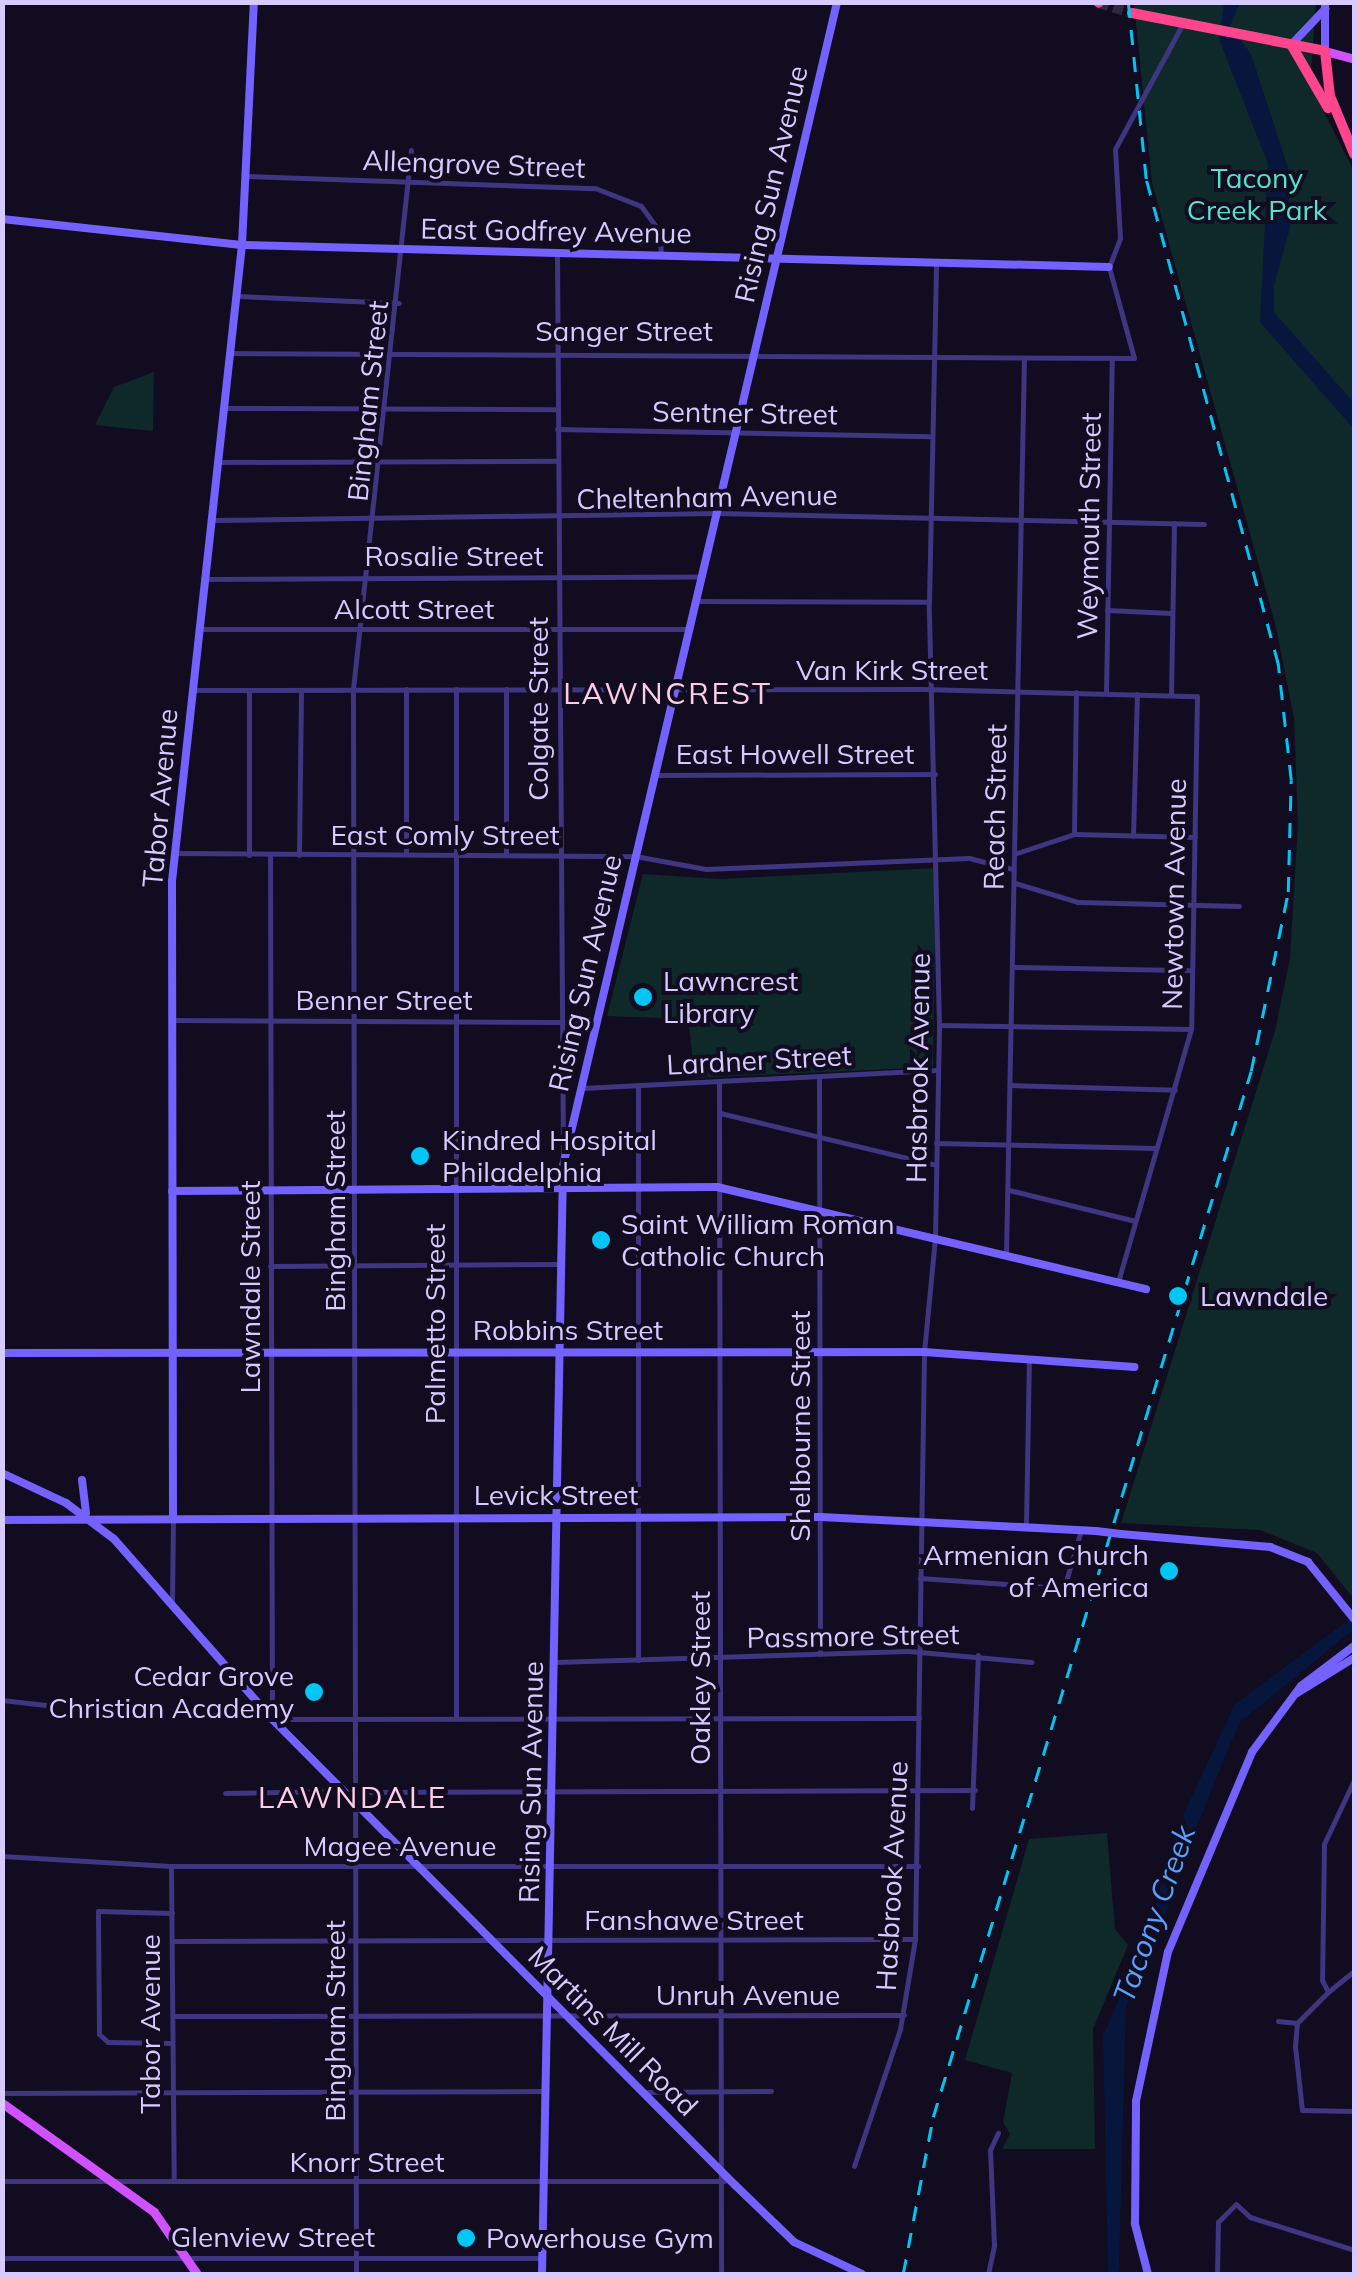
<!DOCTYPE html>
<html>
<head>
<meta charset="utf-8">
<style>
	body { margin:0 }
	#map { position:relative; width:1357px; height:2277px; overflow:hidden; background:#110c20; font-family:Mulish,sans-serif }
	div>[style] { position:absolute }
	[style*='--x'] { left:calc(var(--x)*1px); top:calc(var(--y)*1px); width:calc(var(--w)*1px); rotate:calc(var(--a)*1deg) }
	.green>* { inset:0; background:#0f282a }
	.water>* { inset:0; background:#07163d }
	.highway-tunnel>* { height:10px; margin-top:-5px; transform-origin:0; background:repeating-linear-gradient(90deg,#2f2841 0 10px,transparent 0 15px) }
	.street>* { height:5px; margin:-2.5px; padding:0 2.5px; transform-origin:2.5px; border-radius:2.5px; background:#3f3581 }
	.secondary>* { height:8px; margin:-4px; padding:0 4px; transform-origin:4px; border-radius:4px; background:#7561ff }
	.primary>* { height:9px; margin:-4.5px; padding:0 4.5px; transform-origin:4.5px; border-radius:4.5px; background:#cf51ff }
	.highway>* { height:10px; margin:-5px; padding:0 5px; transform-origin:5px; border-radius:5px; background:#ff458c }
	.rail>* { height:2.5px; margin-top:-1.25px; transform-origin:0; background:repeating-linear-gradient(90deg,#00c5f5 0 15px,transparent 0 27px) }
	.secondary-bridge>* { height:8px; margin:-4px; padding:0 4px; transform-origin:4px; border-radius:4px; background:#7561ff }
	.dots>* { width:28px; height:28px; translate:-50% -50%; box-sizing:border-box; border:5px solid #110c20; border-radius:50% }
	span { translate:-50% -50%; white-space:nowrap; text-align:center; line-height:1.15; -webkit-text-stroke:8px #110c20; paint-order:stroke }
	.street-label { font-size:28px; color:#d6caff }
	.park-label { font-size:28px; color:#53e3cd }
	.poi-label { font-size:28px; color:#d6caff }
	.left { translate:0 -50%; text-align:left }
	.right { translate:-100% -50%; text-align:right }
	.neighbourhood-label { font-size:30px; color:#ffcce8; letter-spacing:2.5px }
	.water-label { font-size:30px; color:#58a2ff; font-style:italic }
	.frame { position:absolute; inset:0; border:5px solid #d6caff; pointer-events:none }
</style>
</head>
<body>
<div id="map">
	<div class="green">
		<i style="clip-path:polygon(1134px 3px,1316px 3px,1310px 85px,1354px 171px,1354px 1599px,1317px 1553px,1260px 1530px,1121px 1523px,1275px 1031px,1290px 958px,1298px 824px,1294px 718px,1275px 623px,1152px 183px)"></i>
		<i style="clip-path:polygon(154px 372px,153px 431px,95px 425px,114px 387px)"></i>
		<i style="clip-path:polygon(936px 868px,933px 1067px,695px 1078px,688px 1019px,607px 1016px,643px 874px,720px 879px)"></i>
		<i style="clip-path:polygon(1107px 1833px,1115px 1929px,1128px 1945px,1093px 2029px,1095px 2149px,1002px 2149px,1010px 2134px,1003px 2122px,1012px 2073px,965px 2060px,1029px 1839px)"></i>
	</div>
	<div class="water">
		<i style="clip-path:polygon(1224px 3px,1240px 3px,1230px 26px,1251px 54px,1288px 168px,1290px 228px,1274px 285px,1274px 312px,1354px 403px,1354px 429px,1260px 322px,1268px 164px,1219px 39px)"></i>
		<i style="clip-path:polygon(1354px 1616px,1354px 1629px,1239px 1723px,1178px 1873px,1149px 1969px,1126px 2005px,1119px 2267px,1117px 2274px,1108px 2274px,1103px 2036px,1150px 1928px,1173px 1837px,1235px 1704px)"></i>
	</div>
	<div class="highway-tunnel">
		<i style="--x:1099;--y:3;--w:34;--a:17"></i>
	</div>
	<div class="street">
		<i style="--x:245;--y:176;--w:350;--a:2"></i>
		<i style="--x:595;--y:188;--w:49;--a:21.4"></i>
		<i style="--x:641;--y:206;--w:32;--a:54"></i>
		<i style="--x:660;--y:232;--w:24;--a:88"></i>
		<i style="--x:557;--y:252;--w:907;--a:89.62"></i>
		<i style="--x:237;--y:296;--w:162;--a:2.5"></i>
		<i style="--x:231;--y:353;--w:903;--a:0.32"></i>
		<i style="--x:1134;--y:358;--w:94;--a:-105.4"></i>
		<i style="--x:1109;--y:267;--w:31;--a:-69"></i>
		<i style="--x:1120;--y:238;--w:89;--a:-93.2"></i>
		<i style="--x:1115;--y:149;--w:141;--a:-61.6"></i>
		<i style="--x:224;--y:408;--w:332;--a:0.2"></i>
		<i style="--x:557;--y:429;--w:374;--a:1.1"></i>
		<i style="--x:218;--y:462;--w:340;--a:-0.2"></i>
		<i style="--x:213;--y:520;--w:503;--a:-0.8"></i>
		<i style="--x:716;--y:513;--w:488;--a:1.3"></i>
		<i style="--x:206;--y:579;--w:496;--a:-0.3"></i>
		<i style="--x:697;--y:601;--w:232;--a:0.2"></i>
		<i style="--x:1107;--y:610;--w:64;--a:2.7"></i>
		<i style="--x:199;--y:629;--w:490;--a:0"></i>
		<i style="--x:192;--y:690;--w:730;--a:-0.08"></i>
		<i style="--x:922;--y:689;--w:275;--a:1.5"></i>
		<i style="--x:1197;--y:696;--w:333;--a:91"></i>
		<i style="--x:1191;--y:1029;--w:263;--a:106.1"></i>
		<i style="--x:1106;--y:693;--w:334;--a:-89"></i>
		<i style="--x:1171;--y:695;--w:172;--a:-89"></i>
		<i style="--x:655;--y:775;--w:280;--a:-0.2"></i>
		<i style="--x:1074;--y:834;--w:142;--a:-89.2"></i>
		<i style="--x:1133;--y:836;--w:142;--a:-88.4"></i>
		<i style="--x:174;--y:853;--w:461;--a:0.4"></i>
		<i style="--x:635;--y:856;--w:72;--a:10.4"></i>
		<i style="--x:706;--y:869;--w:263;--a:-2.4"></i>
		<i style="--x:969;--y:858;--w:44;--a:14.3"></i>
		<i style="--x:506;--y:853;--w:164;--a:-90"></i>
		<i style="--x:1017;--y:853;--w:60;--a:-18.4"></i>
		<i style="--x:1074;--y:834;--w:121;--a:1.4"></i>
		<i style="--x:406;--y:854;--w:165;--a:-90"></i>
		<i style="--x:249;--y:855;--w:165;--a:-90"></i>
		<i style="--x:270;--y:855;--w:864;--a:89.87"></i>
		<i style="--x:272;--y:1719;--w:647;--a:-0.09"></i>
		<i style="--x:299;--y:855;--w:165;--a:-89.3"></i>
		<i style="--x:1015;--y:883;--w:66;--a:16.8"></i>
		<i style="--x:1078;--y:902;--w:161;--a:1.4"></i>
		<i style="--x:1012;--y:967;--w:180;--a:1"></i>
		<i style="--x:174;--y:1020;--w:422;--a:0.3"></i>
		<i style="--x:939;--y:1025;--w:252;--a:0.9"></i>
		<i style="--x:819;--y:1078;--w:576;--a:89.9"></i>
		<i style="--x:719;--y:1082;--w:1192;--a:89.9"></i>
		<i style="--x:1011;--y:1085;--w:164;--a:1.7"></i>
		<i style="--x:638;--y:1086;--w:574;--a:90"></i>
		<i style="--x:582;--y:1088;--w:355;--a:-2.9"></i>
		<i style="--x:720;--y:1113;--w:222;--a:13.5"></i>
		<i style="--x:936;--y:1143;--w:220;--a:1.3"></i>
		<i style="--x:1009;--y:1190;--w:130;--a:13.8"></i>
		<i style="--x:1006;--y:1254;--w:896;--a:-88.85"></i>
		<i style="--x:270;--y:1266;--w:289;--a:-0.4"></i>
		<i style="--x:1026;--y:1526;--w:165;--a:-89"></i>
		<i style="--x:920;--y:1578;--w:144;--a:4"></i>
		<i style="--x:1064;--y:1588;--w:60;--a:-73.7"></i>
		<i style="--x:172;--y:1600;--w:81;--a:-89.3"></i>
		<i style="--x:555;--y:1662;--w:353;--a:-1.8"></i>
		<i style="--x:908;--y:1651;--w:124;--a:5.1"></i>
		<i style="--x:2;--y:1700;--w:44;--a:6.5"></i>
		<i style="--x:456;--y:1718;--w:1029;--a:-90"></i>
		<i style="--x:1354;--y:1780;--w:71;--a:115.1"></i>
		<i style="--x:1324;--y:1844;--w:136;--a:90.8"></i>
		<i style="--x:1322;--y:1980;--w:13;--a:63"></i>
		<i style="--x:1328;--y:1992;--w:44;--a:135"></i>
		<i style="--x:1297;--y:2023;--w:23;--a:95"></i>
		<i style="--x:1295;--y:2046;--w:64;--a:83.8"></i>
		<i style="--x:1302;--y:2110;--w:52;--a:1.1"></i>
		<i style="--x:358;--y:1792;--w:617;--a:-0.19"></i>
		<i style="--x:225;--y:1793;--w:117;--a:-1"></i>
		<i style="--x:972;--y:1808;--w:153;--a:-87.8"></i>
		<i style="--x:2;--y:1856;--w:169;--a:3.4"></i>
		<i style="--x:171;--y:1866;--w:747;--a:0"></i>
		<i style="--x:171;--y:1866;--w:315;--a:89.5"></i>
		<i style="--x:172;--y:1913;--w:74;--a:-178.5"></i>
		<i style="--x:98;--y:1911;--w:5;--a:90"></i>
		<i style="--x:98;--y:1916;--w:118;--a:89.5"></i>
		<i style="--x:99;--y:2034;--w:12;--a:42"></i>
		<i style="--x:108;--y:2042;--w:64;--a:0.9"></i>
		<i style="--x:173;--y:1941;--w:742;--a:-0.15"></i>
		<i style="--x:1328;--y:1992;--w:33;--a:-39"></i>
		<i style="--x:173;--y:2016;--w:731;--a:-0.08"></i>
		<i style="--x:1278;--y:2021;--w:19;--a:6"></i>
		<i style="--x:644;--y:2092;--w:127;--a:-0.5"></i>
		<i style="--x:2;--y:2093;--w:542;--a:-0.21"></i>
		<i style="--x:854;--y:2166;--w:145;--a:-71.4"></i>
		<i style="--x:900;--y:2029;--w:91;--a:-80.5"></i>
		<i style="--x:915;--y:1939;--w:587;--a:-89.12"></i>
		<i style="--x:924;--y:1352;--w:116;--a:-84.5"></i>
		<i style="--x:935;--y:1237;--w:212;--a:-88.9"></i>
		<i style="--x:939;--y:1025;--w:423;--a:-91.4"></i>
		<i style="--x:929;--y:602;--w:340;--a:-88.8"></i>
		<i style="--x:2;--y:2181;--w:722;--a:0"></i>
		<i style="--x:2;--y:2258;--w:541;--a:0"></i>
		<i style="--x:356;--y:2274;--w:1585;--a:-90.11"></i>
		<i style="--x:353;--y:689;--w:542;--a:-83.86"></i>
		<i style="--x:988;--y:2274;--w:30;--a:-78"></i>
		<i style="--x:994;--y:2245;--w:95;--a:-92.4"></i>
		<i style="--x:990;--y:2150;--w:19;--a:-65"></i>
		<i style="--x:1217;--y:2274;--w:52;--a:-88.9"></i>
		<i style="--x:1218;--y:2222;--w:25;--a:-45"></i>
		<i style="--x:1236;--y:2204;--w:19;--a:43"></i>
		<i style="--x:1250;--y:2217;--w:109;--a:17.6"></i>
	</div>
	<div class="secondary">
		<i style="--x:1291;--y:45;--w:50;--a:-46.6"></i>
		<i style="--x:1325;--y:51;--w:49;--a:-90"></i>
		<i style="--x:2;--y:219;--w:241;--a:6.2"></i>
		<i style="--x:242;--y:245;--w:867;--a:1.45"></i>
		<i style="--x:172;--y:1191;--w:545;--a:-0.42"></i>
		<i style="--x:717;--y:1187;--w:441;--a:13.4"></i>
		<i style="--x:2;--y:1353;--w:922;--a:-0.06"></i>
		<i style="--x:924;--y:1352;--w:211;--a:4.1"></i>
		<i style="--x:2;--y:1473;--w:71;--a:25.1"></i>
		<i style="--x:66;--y:1503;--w:60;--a:36.9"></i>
		<i style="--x:114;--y:1539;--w:240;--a:48.7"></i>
		<i style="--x:272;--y:1719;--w:657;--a:45.19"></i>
		<i style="--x:735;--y:2185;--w:82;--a:44"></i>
		<i style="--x:794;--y:2242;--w:75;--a:25.2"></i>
		<i style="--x:82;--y:1480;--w:33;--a:83"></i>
		<i style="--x:173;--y:1519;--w:638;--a:-90.09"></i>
		<i style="--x:172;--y:881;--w:640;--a:-83.72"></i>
		<i style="--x:242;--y:245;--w:243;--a:-87.2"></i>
		<i style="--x:2;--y:1520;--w:819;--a:-0.21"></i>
		<i style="--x:821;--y:1517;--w:275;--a:2.9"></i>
		<i style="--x:1121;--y:1534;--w:150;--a:5"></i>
		<i style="--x:1270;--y:1547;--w:41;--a:21.5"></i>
		<i style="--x:1308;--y:1562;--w:73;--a:51.1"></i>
		<i style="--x:1297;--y:1693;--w:67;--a:-31.6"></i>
		<i style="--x:542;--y:2274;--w:1108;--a:-88.91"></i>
		<i style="--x:563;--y:1166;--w:1196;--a:-76.75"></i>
		<i style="--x:1148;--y:2274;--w:52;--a:-104.6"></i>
		<i style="--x:1135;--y:2224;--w:123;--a:-89.5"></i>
		<i style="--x:1136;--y:2101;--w:152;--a:-77.9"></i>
		<i style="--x:1168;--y:1952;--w:217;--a:-67.2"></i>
		<i style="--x:1252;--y:1752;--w:82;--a:-53.4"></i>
		<i style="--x:1301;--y:1686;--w:66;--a:-37"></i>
	</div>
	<div class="primary">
		<i style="--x:1325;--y:51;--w:30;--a:15"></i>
		<i style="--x:2;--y:2103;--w:187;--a:35.6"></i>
		<i style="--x:154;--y:2212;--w:75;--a:55.3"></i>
	</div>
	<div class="highway">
		<i style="--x:1098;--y:2;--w:1;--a:45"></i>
		<i style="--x:1132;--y:13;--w:197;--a:11.1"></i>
		<i style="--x:1325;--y:51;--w:45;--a:83.7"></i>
		<i style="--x:1330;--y:96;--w:63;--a:67.5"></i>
		<i style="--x:1292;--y:46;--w:72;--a:59.9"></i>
	</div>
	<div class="rail">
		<i style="--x:903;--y:2274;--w:160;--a:-79.2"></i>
		<i style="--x:933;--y:2117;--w:1093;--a:-73.09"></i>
		<i style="--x:1251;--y:1071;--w:183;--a:-78.3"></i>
		<i style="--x:1288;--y:892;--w:112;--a:-88.5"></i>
		<i style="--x:1291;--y:780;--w:117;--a:-96.4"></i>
		<i style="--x:1278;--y:664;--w:503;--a:-105.23"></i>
		<i style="--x:1146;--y:179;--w:178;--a:-95.8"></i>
	</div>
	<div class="secondary-bridge">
		<i style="--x:1096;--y:1531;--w:25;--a:7"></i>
	</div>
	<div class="dots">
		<i style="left:643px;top:997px;background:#00c5f5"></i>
		<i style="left:420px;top:1156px;background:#00c5f5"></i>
		<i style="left:601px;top:1240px;background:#00c5f5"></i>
		<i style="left:1178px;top:1296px;background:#00c5f5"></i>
		<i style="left:1169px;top:1571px;background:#00c5f5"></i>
		<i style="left:314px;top:1692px;background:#00c5f5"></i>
		<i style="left:466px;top:2238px;background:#00c5f5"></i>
	</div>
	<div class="street-label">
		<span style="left:474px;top:164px;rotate:2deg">Allengrove Street</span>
		<span style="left:771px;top:184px;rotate:-77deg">Rising Sun Avenue</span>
		<span style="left:556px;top:231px;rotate:1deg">East Godfrey Avenue</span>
		<span style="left:624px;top:331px">Sanger Street</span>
		<span style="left:368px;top:401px;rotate:-84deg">Bingham Street</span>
		<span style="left:745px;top:413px;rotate:1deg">Sentner Street</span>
		<span style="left:707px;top:497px;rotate:-1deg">Cheltenham Avenue</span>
		<span style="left:1089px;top:526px;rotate:-89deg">Weymouth Street</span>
		<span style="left:454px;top:556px">Rosalie Street</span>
		<span style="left:414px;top:609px">Alcott Street</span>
		<span style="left:892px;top:670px">Van Kirk Street</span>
		<span style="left:538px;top:709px;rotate:-90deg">Colgate Street</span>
		<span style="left:795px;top:754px">East Howell Street</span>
		<span style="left:160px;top:798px;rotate:-85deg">Tabor Avenue</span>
		<span style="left:995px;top:807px;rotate:-89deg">Reach Street</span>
		<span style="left:445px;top:835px">East Comly Street</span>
		<span style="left:1174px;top:894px;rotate:-89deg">Newtown Avenue</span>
		<span style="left:585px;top:973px;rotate:-77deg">Rising Sun Avenue</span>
		<span style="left:384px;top:1000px">Benner Street</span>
		<span style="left:759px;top:1060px;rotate:-3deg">Lardner Street</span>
		<span style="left:918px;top:1068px;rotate:-89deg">Hasbrook Avenue</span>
		<span style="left:335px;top:1211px;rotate:-90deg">Bingham Street</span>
		<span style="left:250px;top:1287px;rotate:-90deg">Lawndale Street</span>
		<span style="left:435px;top:1324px;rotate:-90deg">Palmetto Street</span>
		<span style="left:568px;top:1330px">Robbins Street</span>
		<span style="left:800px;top:1426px;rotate:-90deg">Shelbourne Street</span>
		<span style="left:556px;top:1495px">Levick Street</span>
		<span style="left:853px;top:1636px;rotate:-1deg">Passmore Street</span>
		<span style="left:700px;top:1678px;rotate:-90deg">Oakley Street</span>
		<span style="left:531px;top:1782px;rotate:-89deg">Rising Sun Avenue</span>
		<span style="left:400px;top:1846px">Magee Avenue</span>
		<span style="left:892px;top:1876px;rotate:-87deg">Hasbrook Avenue</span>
		<span style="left:694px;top:1920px">Fanshawe Street</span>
		<span style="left:748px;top:1995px">Unruh Avenue</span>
		<span style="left:335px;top:2021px;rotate:-90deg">Bingham Street</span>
		<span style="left:150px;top:2024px;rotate:-90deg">Tabor Avenue</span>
		<span style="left:613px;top:2031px;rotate:45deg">Martins Mill Road</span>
		<span style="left:367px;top:2162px">Knorr Street</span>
		<span style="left:273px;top:2237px">Glenview Street</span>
	</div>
	<div class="park-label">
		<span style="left:1257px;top:194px">Tacony<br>Creek Park</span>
	</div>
	<div class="poi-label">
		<span class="left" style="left:663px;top:997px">Lawncrest<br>Library</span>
		<span class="left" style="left:442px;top:1156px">Kindred Hospital<br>Philadelphia</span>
		<span class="left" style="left:621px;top:1240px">Saint William Roman<br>Catholic Church</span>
		<span class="left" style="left:1200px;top:1296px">Lawndale</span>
		<span class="right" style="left:1149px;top:1571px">Armenian Church<br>of America</span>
		<span class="right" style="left:294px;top:1692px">Cedar Grove<br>Christian Academy</span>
		<span class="left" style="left:486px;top:2238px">Powerhouse Gym</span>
	</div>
	<div class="neighbourhood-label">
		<span style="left:668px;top:693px">LAWNCREST</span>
		<span style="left:353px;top:1797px">LAWNDALE</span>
	</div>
	<div class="water-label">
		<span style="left:1154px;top:1914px;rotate:-70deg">Tacony Creek</span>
	</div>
	<div class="frame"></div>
</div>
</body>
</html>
